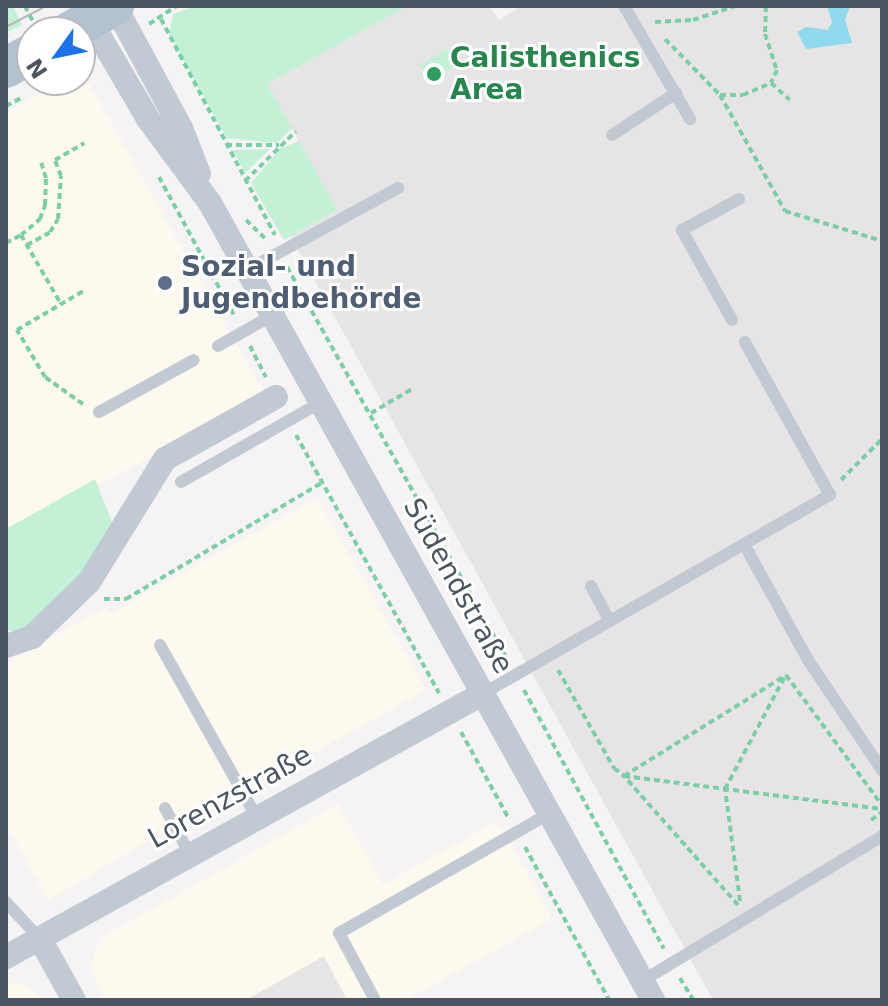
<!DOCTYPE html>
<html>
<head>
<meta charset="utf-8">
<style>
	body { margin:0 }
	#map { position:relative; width:888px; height:1006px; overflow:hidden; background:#f5f3f3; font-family:"DejaVu Sans",sans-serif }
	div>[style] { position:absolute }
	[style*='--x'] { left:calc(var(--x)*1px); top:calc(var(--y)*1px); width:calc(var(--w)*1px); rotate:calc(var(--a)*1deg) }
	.commercial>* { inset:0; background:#fdf9ef }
	.education>* { inset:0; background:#e6e4e5 }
	.green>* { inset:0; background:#c3f1d5 }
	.water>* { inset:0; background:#90daee }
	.path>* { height:4px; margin-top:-2px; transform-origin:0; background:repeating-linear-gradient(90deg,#7ad0a6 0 6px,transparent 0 10px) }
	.lane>* { height:12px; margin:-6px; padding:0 6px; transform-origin:6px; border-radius:6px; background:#c1cad2 }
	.street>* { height:24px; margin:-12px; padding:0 12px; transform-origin:12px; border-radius:12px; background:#c1cad2 }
	.primary>* { height:40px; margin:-20px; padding:0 20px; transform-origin:20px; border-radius:20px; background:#b3c2d1 }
	.tram>* { height:2px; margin:-1px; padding:0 1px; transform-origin:1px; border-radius:1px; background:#b5b8bd }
	.dots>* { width:22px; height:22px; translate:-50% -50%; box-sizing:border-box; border:4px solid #fff; border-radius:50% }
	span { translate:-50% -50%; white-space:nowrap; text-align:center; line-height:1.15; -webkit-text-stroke:6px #fff; paint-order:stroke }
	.leisure-label { font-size:28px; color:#27864d; font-weight:700 }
	.left { translate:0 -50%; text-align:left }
	.service-label { font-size:28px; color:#4e5e75; font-weight:700 }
	.street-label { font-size:28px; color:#4a5661 }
	.frame { position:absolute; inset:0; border:8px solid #4a5661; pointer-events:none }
	.north { position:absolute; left:16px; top:16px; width:80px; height:80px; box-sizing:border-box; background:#fff; border:2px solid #b7bbc0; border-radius:50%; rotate:237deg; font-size:22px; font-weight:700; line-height:32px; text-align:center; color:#4a5661 }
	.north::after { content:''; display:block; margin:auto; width:28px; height:36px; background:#1a73e8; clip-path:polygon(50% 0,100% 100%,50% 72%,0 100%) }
</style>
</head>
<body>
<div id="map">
	<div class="commercial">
		<i style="clip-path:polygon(82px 71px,265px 395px,6px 535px,6px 112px,65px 80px,80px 80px)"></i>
		<i style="clip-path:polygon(317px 498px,426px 690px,270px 777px,267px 771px,48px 900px,6px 825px,6px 663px,106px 607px,111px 613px)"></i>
		<i style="clip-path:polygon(338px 804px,383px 884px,498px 821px,552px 919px,405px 1000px,347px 1000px,324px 957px,246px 1000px,105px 1000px,90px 968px,100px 938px)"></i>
		<i style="clip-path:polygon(14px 983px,25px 984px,44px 1000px,6px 1000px,6px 986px)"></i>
	</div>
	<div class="education">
		<i style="clip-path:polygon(407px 6px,489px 6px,499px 20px,522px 6px,882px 6px,882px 1000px,713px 1000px,290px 236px,337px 210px,267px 84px)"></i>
		<i style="clip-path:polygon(324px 956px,347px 1000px,246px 1000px)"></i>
	</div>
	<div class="green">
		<i style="clip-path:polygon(13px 6px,22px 25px,6px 33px,6px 8px)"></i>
		<i style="clip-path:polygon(196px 6px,407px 6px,267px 84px,292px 128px,277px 143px,227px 138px,169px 35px,173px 14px)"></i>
		<i style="clip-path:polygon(447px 49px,457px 64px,431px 83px,420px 65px)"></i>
		<i style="clip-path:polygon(299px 141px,337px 210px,284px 240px,251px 183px,280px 149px)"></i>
		<i style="clip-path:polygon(270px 149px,245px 173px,233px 150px)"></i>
		<i style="clip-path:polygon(95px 479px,112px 522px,101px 555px,11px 641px,12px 630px,6px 631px,6px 529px)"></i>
	</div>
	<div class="water">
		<i style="clip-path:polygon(827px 6px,850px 6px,845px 20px,852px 43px,806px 49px,797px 32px,806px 27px,828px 30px,832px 22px)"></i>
	</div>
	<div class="path">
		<i style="--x:25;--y:6;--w:18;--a:63"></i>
		<i style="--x:766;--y:6;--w:28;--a:92"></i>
		<i style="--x:765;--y:34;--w:38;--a:72"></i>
		<i style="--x:777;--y:70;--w:14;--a:115"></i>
		<i style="--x:161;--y:19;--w:244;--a:62.2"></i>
		<i style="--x:655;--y:22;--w:38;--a:-3"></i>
		<i style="--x:693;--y:20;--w:44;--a:-18.4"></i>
		<i style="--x:149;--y:24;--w:33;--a:-33"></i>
		<i style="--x:665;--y:39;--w:78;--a:45.5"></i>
		<i style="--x:720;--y:95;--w:133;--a:60.7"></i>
		<i style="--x:785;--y:211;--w:102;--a:17.2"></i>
		<i style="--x:720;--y:95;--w:23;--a:0"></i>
		<i style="--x:743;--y:95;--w:30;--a:-23"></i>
		<i style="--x:771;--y:83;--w:25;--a:42"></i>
		<i style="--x:6;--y:106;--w:17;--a:-28"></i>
		<i style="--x:226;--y:145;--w:53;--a:0"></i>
		<i style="--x:159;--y:177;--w:159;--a:61.5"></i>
		<i style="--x:245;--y:181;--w:71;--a:-44.4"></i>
		<i style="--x:246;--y:220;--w:30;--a:44"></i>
		<i style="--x:21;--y:235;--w:25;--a:-40"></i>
		<i style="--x:40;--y:219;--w:15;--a:-70"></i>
		<i style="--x:45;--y:205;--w:27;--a:-88"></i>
		<i style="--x:46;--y:178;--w:17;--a:-107"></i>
		<i style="--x:6;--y:243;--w:17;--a:-28"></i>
		<i style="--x:21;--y:235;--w:80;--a:59.9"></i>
		<i style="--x:27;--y:245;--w:26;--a:-29"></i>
		<i style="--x:50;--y:232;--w:15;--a:-58"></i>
		<i style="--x:58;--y:219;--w:43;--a:-86"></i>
		<i style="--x:61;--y:176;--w:17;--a:-111"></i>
		<i style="--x:55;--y:160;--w:34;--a:-30"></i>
		<i style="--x:287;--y:267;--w:452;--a:60.7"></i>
		<i style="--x:250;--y:346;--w:35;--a:63"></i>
		<i style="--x:83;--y:404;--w:47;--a:-144.6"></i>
		<i style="--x:45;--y:377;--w:55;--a:-120.8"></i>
		<i style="--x:17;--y:330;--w:79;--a:-30.5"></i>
		<i style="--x:371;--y:413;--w:48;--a:-30.3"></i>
		<i style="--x:296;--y:435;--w:295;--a:61"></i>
		<i style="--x:841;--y:480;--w:58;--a:-45"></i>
		<i style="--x:104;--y:599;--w:22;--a:0"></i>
		<i style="--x:126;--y:599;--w:227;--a:-30.7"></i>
		<i style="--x:558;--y:670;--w:113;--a:60.3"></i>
		<i style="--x:614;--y:768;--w:13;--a:39"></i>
		<i style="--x:624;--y:776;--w:260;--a:7.3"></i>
		<i style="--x:524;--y:690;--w:294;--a:61.6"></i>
		<i style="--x:461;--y:732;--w:99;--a:61.1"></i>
		<i style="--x:871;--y:820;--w:14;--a:-36"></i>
		<i style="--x:525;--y:847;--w:175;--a:61.2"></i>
		<i style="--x:740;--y:901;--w:113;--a:-97.6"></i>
		<i style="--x:725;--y:789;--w:126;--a:-62"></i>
		<i style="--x:738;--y:905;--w:172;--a:-131.5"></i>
		<i style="--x:624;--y:776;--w:191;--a:-31.9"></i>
		<i style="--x:786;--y:675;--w:162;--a:53.6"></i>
		<i style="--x:680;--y:978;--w:26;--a:59"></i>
	</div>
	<div class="lane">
		<i style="--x:624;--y:6;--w:131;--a:59.7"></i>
		<i style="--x:612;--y:135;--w:77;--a:-33.3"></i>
		<i style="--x:247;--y:270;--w:172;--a:-28.5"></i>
		<i style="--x:732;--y:320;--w:103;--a:-119.1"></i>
		<i style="--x:682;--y:230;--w:65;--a:-28.5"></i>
		<i style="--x:218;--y:346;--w:63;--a:-29.4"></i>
		<i style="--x:99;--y:412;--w:108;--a:-28.7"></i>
		<i style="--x:181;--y:482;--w:161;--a:-29.7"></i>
		<i style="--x:744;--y:544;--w:132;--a:61.1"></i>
		<i style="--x:808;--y:660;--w:133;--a:56.1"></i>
		<i style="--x:591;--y:586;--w:40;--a:62"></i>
		<i style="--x:160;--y:645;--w:196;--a:60.7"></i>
		<i style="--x:484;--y:693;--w:399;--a:-29.8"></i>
		<i style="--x:830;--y:495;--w:175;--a:-119.1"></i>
		<i style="--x:165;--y:808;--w:51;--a:61.9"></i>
		<i style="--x:6;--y:902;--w:50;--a:47.4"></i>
		<i style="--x:642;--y:981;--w:280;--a:-31.1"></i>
		<i style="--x:375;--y:1000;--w:76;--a:-118.2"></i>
		<i style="--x:339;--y:933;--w:243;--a:-29.6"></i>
	</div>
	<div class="street">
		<i style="--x:115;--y:6;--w:139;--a:61.6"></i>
		<i style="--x:181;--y:128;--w:49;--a:68.6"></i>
		<i style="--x:83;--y:8;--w:129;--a:59.6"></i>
		<i style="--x:148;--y:119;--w:104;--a:53.6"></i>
		<i style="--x:210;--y:203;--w:912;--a:60.93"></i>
		<i style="--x:6;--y:646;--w:28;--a:-19"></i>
		<i style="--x:32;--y:637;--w:79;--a:-44"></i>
		<i style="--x:89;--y:582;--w:145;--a:-58.3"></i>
		<i style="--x:165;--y:459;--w:127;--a:-29.2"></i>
		<i style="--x:40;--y:939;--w:70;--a:60.9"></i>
		<i style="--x:6;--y:957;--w:546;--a:-28.91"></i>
	</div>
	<div class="primary">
		<i style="--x:69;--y:32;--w:52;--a:-30"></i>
		<i style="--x:6;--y:68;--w:30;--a:-30"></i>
	</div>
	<div class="tram">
		<i style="--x:6;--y:27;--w:45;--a:-27.7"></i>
	</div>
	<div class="dots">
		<i style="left:434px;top:74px;background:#2e9e5b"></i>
		<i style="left:165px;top:283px;background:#5c6f8a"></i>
	</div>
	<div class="leisure-label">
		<span class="left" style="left:450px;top:74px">Calisthenics<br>Area</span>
	</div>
	<div class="service-label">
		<span class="left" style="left:181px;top:283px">Sozial- und<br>Jugendbehörde</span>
	</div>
	<div class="street-label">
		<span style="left:458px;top:586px;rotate:61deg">Südendstraße</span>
		<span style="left:230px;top:797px;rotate:-29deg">Lorenzstraße</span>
	</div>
	<div class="frame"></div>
	<div class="north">N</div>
</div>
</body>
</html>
